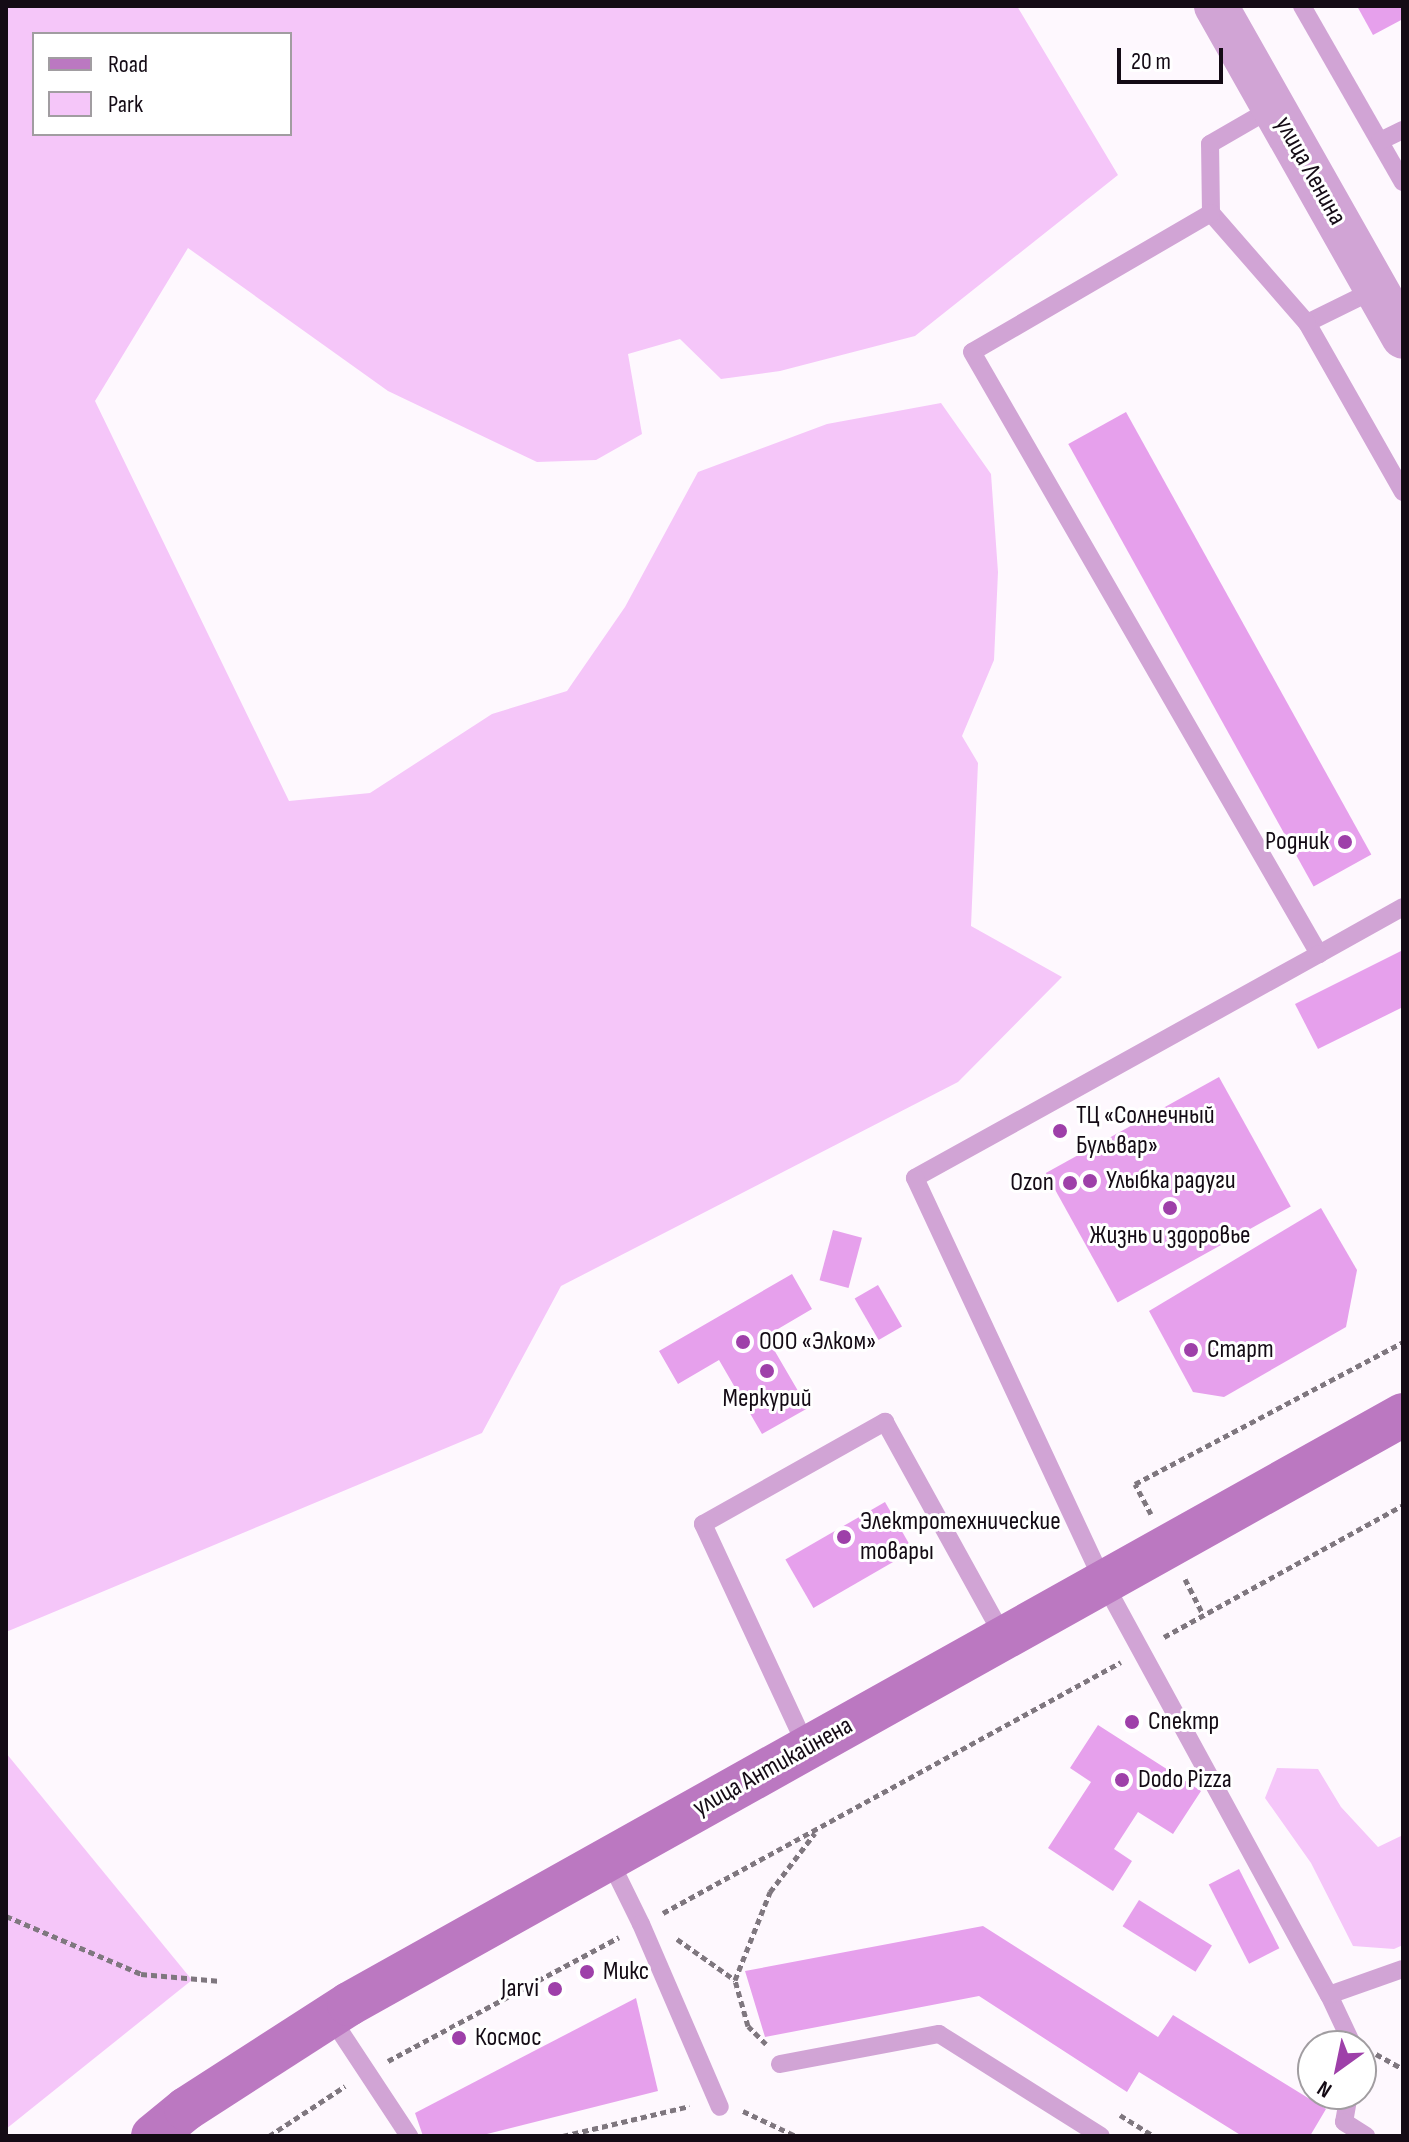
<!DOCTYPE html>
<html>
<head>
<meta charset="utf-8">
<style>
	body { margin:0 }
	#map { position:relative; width:1409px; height:2142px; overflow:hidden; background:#fef8fe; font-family:"Sofia Sans Condensed",sans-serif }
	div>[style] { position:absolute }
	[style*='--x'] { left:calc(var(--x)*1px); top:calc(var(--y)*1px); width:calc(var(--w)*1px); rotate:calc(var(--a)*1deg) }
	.green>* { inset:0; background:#f5c6f9 }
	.building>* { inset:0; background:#e6a0ec; transform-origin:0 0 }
	.path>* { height:5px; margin-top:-2.5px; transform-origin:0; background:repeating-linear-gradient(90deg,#7f777f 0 6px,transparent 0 10px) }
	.service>* { height:18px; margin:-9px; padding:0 9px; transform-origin:9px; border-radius:9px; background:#d1a4d5 }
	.tertiary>* { height:44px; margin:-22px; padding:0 22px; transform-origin:22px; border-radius:22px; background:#d1a4d5 }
	.secondary>* { height:44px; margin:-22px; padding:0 22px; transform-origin:22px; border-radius:22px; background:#bb78c1 }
	.dots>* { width:22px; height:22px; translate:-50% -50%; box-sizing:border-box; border:4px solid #fff; border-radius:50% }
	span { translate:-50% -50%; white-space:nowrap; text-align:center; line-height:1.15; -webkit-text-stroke:6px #fff; paint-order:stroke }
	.street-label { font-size:26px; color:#140b15 }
	.poi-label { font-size:26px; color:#140b15 }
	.right { translate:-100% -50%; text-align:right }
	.left { translate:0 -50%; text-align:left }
	.frame { position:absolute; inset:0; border:8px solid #140b15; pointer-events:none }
	.legend { position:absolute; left:32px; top:32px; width:260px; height:104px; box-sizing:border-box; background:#fff; border:2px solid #a19da1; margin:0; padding:10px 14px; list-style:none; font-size:24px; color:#140b15 }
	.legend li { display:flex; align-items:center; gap:16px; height:40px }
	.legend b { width:40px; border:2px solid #a19da1 }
	.north { position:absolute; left:1297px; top:2030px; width:80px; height:80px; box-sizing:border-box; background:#fff; border:2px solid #a19da1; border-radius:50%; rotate:213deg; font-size:22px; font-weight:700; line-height:32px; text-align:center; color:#140b15 }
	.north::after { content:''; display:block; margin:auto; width:28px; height:36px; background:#9e40a9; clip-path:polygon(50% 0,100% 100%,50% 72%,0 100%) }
	.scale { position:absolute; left:1117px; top:48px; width:106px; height:36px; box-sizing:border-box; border:4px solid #140b15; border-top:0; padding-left:10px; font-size:24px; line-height:28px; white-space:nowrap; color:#140b15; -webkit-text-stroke:6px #fff; paint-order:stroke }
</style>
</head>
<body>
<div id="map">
	<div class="green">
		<i style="clip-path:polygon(evenodd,6px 6px,1017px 6px,1118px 175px,915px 336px,780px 371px,721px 379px,680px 339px,628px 354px,642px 434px,596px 460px,537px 462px,388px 391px,188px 248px,95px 401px,289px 801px,370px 793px,492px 714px,567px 691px,625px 607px,698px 472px,827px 424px,941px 403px,991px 474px,998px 572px,994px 660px,962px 736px,978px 763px,971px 926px,1062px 977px,958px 1082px,561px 1286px,482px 1433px,6px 1632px,6px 6px,34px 34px,290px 34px,290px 134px,34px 134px,34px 34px)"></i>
		<i style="clip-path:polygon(6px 1753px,192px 1980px,6px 2129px)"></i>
		<i style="clip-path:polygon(1277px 1768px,1318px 1769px,1341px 1807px,1378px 1847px,1403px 1835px,1403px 1945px,1394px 1949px,1353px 1946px,1311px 1863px,1265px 1798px)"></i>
	</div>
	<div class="building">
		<i style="clip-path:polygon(1357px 6px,1403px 6px,1403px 19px,1373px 35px)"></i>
		<i style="left:1126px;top:412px;width:506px;height:66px;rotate:61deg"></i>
		<i style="clip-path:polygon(1403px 950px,1403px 1007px,1318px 1049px,1295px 1004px)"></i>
		<i style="left:1219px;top:1077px;width:148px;height:198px;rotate:61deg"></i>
		<i style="clip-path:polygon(1321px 1208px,1357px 1270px,1346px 1327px,1224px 1397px,1193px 1392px,1149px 1311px)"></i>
		<i style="left:833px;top:1230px;width:30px;height:52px;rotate:15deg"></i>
		<i style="clip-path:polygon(792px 1274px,812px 1309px,766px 1336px,808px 1408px,762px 1434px,719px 1360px,678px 1384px,659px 1351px)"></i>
		<i style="left:878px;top:1285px;width:48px;height:27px;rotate:60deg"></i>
		<i style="left:885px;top:1502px;width:56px;height:115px;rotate:60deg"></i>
		<i style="clip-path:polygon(1098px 1725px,1201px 1791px,1173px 1834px,1138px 1812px,1114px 1849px,1132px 1861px,1113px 1891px,1048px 1848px,1091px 1782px,1070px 1768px)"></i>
		<i style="left:1239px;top:1869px;width:89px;height:34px;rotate:63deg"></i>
		<i style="left:1139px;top:1900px;width:86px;height:31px;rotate:32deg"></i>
		<i style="clip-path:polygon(983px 1926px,1158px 2037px,1173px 2015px,1326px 2109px,1310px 2136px,1242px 2136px,1139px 2072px,1127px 2092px,979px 1996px,765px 2037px,745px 1971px)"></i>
		<i style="clip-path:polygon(636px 1998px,658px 2091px,479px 2136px,423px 2136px,415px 2113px)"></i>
	</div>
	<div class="path">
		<i style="--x:1151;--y:1514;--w:34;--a:-118"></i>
		<i style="--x:1135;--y:1484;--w:303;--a:-27.9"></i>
		<i style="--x:1185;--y:1579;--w:39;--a:63"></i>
		<i style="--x:1164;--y:1637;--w:273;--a:-28.9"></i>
		<i style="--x:663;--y:1913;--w:522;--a:-28.72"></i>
		<i style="--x:6;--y:1916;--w:147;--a:23.2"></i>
		<i style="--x:141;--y:1974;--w:80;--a:5"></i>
		<i style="--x:677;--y:1939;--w:71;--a:35.3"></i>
		<i style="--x:766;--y:2044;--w:25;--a:-135"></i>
		<i style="--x:748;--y:2026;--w:48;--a:-105.8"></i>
		<i style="--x:735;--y:1980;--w:95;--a:-68.3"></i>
		<i style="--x:770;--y:1892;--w:74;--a:-52.7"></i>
		<i style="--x:1376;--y:2054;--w:31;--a:29"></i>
		<i style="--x:388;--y:2061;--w:262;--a:-28.2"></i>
		<i style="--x:743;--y:2111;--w:59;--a:25.3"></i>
		<i style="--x:1120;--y:2115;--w:39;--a:32"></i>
		<i style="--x:269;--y:2136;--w:91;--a:-33.3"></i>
		<i style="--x:563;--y:2136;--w:130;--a:-13.3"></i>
	</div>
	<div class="service">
		<i style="--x:1302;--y:6;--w:203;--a:60.2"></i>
		<i style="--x:1380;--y:141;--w:25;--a:-26"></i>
		<i style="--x:1211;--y:213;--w:69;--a:-90.8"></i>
		<i style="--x:1210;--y:144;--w:74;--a:-30"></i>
		<i style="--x:1307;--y:323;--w:77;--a:-26.2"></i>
		<i style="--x:1403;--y:492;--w:194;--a:-119.6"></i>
		<i style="--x:1307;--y:323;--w:146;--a:-131.1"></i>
		<i style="--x:1211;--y:213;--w:276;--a:149.8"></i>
		<i style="--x:972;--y:352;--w:695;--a:60.04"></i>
		<i style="--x:1319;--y:954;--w:96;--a:-29.2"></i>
		<i style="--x:1319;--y:954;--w:462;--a:151"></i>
		<i style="--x:915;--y:1178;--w:445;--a:65"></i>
		<i style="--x:1103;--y:1581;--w:472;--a:61.4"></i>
		<i style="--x:1329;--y:1995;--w:56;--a:64.8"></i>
		<i style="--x:807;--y:1748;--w:247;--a:-114.9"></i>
		<i style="--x:703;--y:1524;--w:209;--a:-29.3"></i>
		<i style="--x:885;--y:1422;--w:247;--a:61.1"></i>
		<i style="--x:609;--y:1859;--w:72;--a:63.8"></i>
		<i style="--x:641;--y:1924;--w:199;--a:66.7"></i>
		<i style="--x:1329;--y:1995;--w:78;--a:-19.4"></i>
		<i style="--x:330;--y:2016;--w:144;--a:56.6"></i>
		<i style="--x:780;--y:2064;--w:162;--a:-10.7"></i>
		<i style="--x:939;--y:2034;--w:191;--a:32.2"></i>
		<i style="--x:1349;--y:2094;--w:28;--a:100"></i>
		<i style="--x:1344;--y:2122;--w:26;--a:32"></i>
	</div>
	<div class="tertiary">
		<i style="--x:1216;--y:6;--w:380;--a:60.5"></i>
	</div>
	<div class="secondary">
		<i style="--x:153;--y:2136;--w:43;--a:-39.3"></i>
		<i style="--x:186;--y:2109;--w:194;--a:-32.8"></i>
		<i style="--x:349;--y:2004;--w:1207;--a:-29.2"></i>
	</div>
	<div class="dots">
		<i style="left:1345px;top:842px;background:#9e40a9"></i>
		<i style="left:1060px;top:1131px;background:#9e40a9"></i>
		<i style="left:1090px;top:1181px;background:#9e40a9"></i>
		<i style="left:1070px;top:1183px;background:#9e40a9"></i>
		<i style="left:1170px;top:1208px;background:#9e40a9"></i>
		<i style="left:743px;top:1342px;background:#9e40a9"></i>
		<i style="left:1191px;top:1350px;background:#9e40a9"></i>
		<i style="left:767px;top:1371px;background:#9e40a9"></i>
		<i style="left:844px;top:1537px;background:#9e40a9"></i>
		<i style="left:1132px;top:1722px;background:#9e40a9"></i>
		<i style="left:1122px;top:1780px;background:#9e40a9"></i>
		<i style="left:587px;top:1972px;background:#9e40a9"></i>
		<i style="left:555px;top:1989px;background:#9e40a9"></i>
		<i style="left:459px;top:2038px;background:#9e40a9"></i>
	</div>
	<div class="street-label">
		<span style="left:1310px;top:171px;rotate:61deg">улица Ленина</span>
		<span style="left:773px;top:1767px;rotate:-29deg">улица Антикайнена</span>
	</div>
	<div class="poi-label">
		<span class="right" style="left:1329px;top:842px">Родник</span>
		<span class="left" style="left:1076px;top:1131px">ТЦ «Солнечный<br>Бульвар»</span>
		<span class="left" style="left:1106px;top:1181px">Улыбка радуги</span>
		<span class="right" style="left:1054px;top:1183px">Ozon</span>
		<span style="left:1170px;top:1236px">Жизнь и здоровье</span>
		<span class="left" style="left:759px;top:1342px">ООО «Элком»</span>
		<span class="left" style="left:1207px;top:1350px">Старт</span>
		<span style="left:767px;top:1399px">Меркурий</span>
		<span class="left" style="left:860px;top:1537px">Электротехнические<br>товары</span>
		<span class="left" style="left:1148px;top:1722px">Спектр</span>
		<span class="left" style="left:1138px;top:1780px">Dodo Pizza</span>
		<span class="left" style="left:603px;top:1972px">Микс</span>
		<span class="right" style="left:539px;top:1989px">Jarvi</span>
		<span class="left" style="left:475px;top:2038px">Космос</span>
	</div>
	<div class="frame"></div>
	<ul class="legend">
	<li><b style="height:10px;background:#bb78c1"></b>Road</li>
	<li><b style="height:22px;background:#f5c6f9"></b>Park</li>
	</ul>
	<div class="north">N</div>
	<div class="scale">20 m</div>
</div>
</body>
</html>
